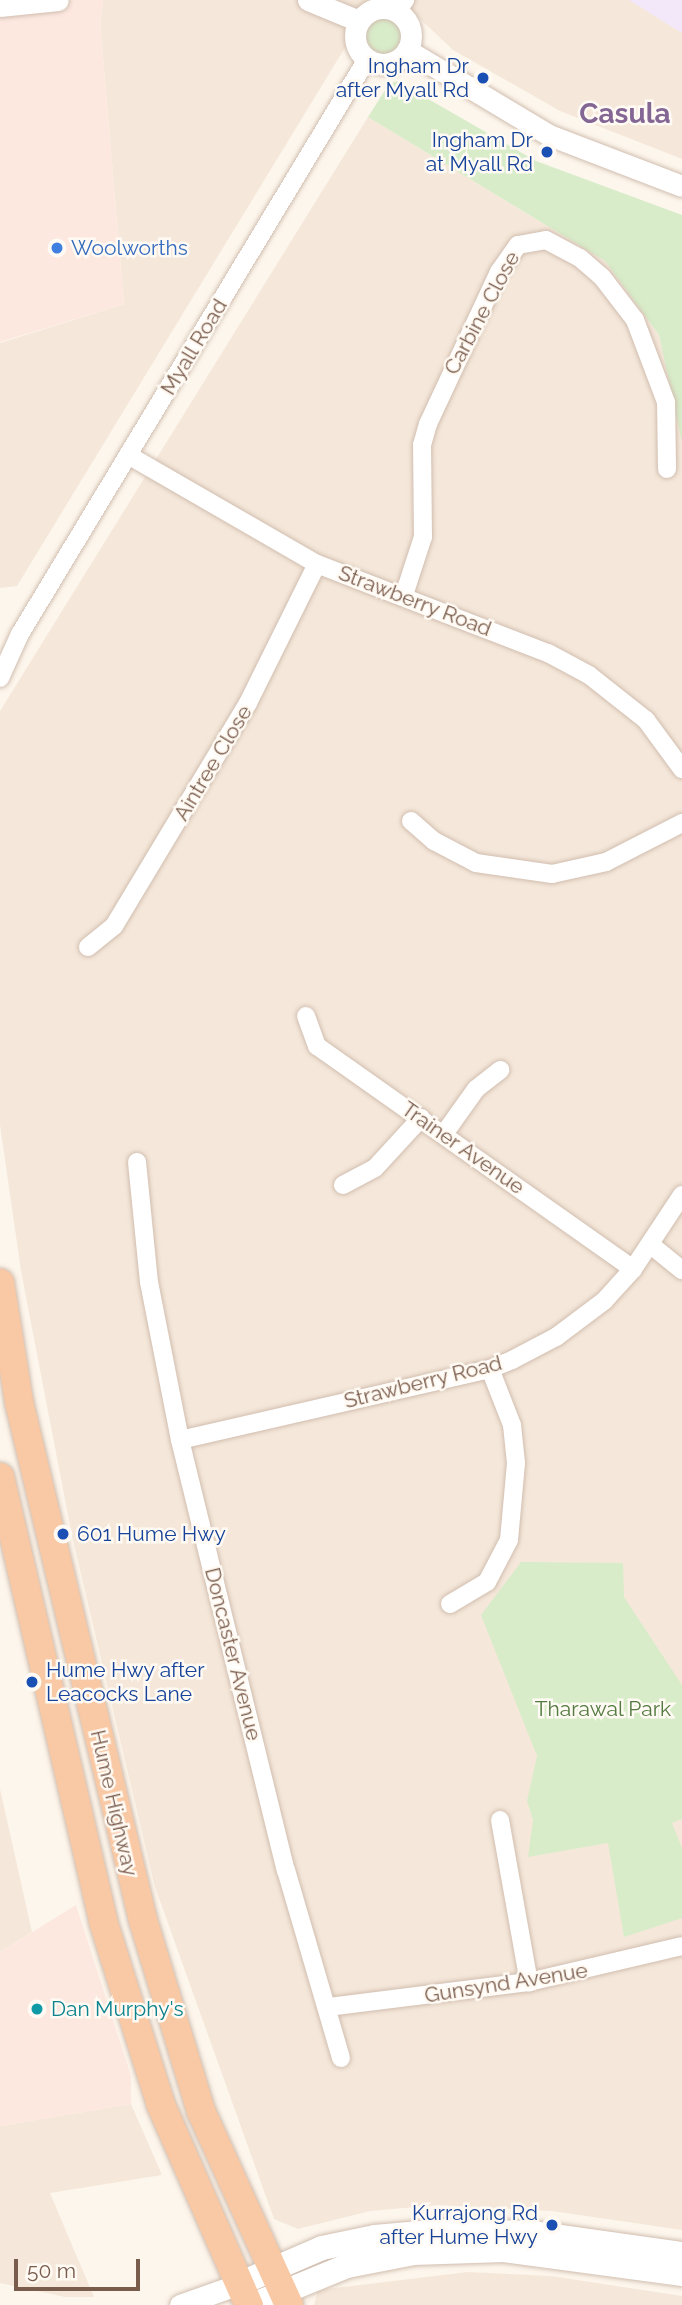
<!DOCTYPE html>
<html>
<head>
<meta charset="utf-8">
<style>
	body { margin:0 }
	#map { position:relative; width:682px; height:2305px; overflow:hidden; background:#fdf6ec; font-family:Raleway,sans-serif }
	div>[style] { position:absolute }
	[style*='--x'] { left:calc(var(--x)*1px); top:calc(var(--y)*1px); width:calc(var(--w)*1px); rotate:calc(var(--a)*1deg) }
	.residential>* { inset:0; background:#f5e8da }
	.commercial>* { inset:0; background:#fde8e0 }
	.education>* { inset:0; background:#f3e8fa }
	.green>* { inset:0; background:#d8ecc9 }
	.round { border-radius:50% }
	.roads { filter:drop-shadow(0 0 2px #d1beb0) drop-shadow(0 0 2px #d1beb0) }
	.minor>* { height:18px; margin:-9px; padding:0 9px; transform-origin:9px; border-radius:9px; background:#fff }
	.tertiary>* { height:21px; margin:-10.5px; padding:0 10.5px; transform-origin:10.5px; border-radius:10.5px; background:#fff }
	.tertiary>.ring { margin:-10.5px; padding:0; box-sizing:content-box; background:none; border:21px solid #fff; border-radius:50% }
	.secondary>* { height:24px; margin:-12px; padding:0 12px; transform-origin:12px; border-radius:12px; background:#fff }
	.trunk>* { height:28px; margin:-14px; padding:0 14px; transform-origin:14px; border-radius:14px; background:#f9c8a4 }
	.dots>* { width:19px; height:19px; translate:-50% -50%; box-sizing:border-box; border:4px solid #fffaf3; border-radius:50% }
	span { translate:-50% -50%; white-space:nowrap; text-align:center; line-height:1.15; -webkit-text-stroke:5px #fffaf3; paint-order:stroke }
	.transit-label { font-size:21px; color:#164399 }
	.right { translate:-100% -50%; text-align:right }
	.left { translate:0 -50%; text-align:left }
	.shop-label { font-size:21px; color:#366cbe }
	.street-label { font-size:21px; color:#7a5c4d }
	.park-label { font-size:21px; color:#537a41 }
	.culture-label { font-size:21px; color:#0d838f }
	.district-label { font-size:28px; color:#846695; font-weight:700 }
	.scale { position:absolute; left:14px; top:2259px; width:126px; height:32px; box-sizing:border-box; border:4px solid #7a5c4d; border-top:0; padding-left:9px; font-size:21px; line-height:24px; white-space:nowrap; color:#7a5c4d; -webkit-text-stroke:5px #fffaf3; paint-order:stroke }
</style>
</head>
<body>
<div id="map">
	<div class="residential">
		<i style="clip-path:polygon(103px 0,374px 0,17px 586px,0 588px,0 343px,124px 304px,100px 23px)"></i>
		<i style="clip-path:polygon(400px 0,682px 0,682px 159px,560px 111px,453px 50px)"></i>
		<i style="clip-path:polygon(368px 117px,605px 261px,659px 335px,682px 437px,682px 2230px,552px 2211px,438px 2205px,370px 2211px,298px 2229px,274px 2219px,155px 1887px,72px 1536px,21px 1271px,0 1125px,0 711px)"></i>
		<i style="clip-path:polygon(0 1789px,32px 1932px,0 1952px)"></i>
		<i style="clip-path:polygon(131px 2104px,162px 2175px,50px 2193px,94px 2297px,65px 2297px,0 2283px,0 2126px)"></i>
		<i style="clip-path:polygon(468px 2272px,551px 2276px,682px 2296px,682px 2305px,314px 2305px,318px 2290px)"></i>
	</div>
	<div class="commercial">
		<i style="clip-path:polygon(0 0,103px 0,100px 23px,124px 304px,0 342px)"></i>
		<i style="clip-path:polygon(76px 1905px,131px 2076px,131px 2104px,0 2126px,0 1952px)"></i>
	</div>
	<div class="education">
		<i style="clip-path:polygon(629px 0,682px 0,682px 33px)"></i>
	</div>
	<div class="green">
		<i class="round" style="left:363px;top:16px;width:40px;height:40px"></i>
		<i style="clip-path:polygon(397px 81px,536px 161px,682px 215px,682px 442px,659px 335px,605px 261px,368px 117px,389px 84px)"></i>
		<i style="clip-path:polygon(521px 1562px,623px 1563px,624px 1597px,682px 1685px,682px 1819px,672px 1823px,682px 1848px,682px 1918px,624px 1937px,608px 1843px,528px 1857px,533px 1820px,527px 1801px,537px 1756px,481px 1615px)"></i>
	</div>
	<div class="roads">
		<div class="minor">
			<i style="--x:397;--y:11;--w:14;--a:-54"></i>
			<i style="--x:128;--y:455;--w:218;--a:30"></i>
			<i style="--x:317;--y:564;--w:248;--a:21.1"></i>
			<i style="--x:548;--y:653;--w:47;--a:28.2"></i>
			<i style="--x:589;--y:675;--w:73;--a:38.3"></i>
			<i style="--x:646;--y:720;--w:61;--a:53.7"></i>
			<i style="--x:404;--y:595;--w:61;--a:-71.9"></i>
			<i style="--x:423;--y:537;--w:92;--a:-90.6"></i>
			<i style="--x:422;--y:445;--w:22;--a:-74"></i>
			<i style="--x:428;--y:424;--w:168;--a:-65"></i>
			<i style="--x:499;--y:272;--w:33;--a:-55"></i>
			<i style="--x:518;--y:245;--w:28;--a:-10"></i>
			<i style="--x:546;--y:240;--w:38;--a:28"></i>
			<i style="--x:580;--y:258;--w:29;--a:41"></i>
			<i style="--x:602;--y:277;--w:54;--a:52.5"></i>
			<i style="--x:635;--y:320;--w:88;--a:69.3"></i>
			<i style="--x:666;--y:402;--w:67;--a:89.1"></i>
			<i style="--x:0;--y:678;--w:48;--a:-65.6"></i>
			<i style="--x:20;--y:634;--w:672;--a:-58.89"></i>
			<i style="--x:411;--y:821;--w:30;--a:41"></i>
			<i style="--x:434;--y:841;--w:47;--a:27.6"></i>
			<i style="--x:476;--y:863;--w:77;--a:8.2"></i>
			<i style="--x:552;--y:874;--w:55;--a:-12.5"></i>
			<i style="--x:606;--y:862;--w:85;--a:-27.2"></i>
			<i style="--x:88;--y:947;--w:33;--a:-39"></i>
			<i style="--x:114;--y:926;--w:260;--a:-59"></i>
			<i style="--x:248;--y:703;--w:155;--a:-63.6"></i>
			<i style="--x:306;--y:1016;--w:32;--a:70"></i>
			<i style="--x:317;--y:1046;--w:387;--a:35.2"></i>
			<i style="--x:444;--y:1134;--w:55;--a:-54.6"></i>
			<i style="--x:476;--y:1089;--w:31;--a:-38"></i>
			<i style="--x:137;--y:1162;--w:121;--a:84.3"></i>
			<i style="--x:149;--y:1282;--w:161;--a:78.9"></i>
			<i style="--x:180;--y:1440;--w:443;--a:76.2"></i>
			<i style="--x:286;--y:1870;--w:196;--a:73.7"></i>
			<i style="--x:343;--y:1185;--w:36;--a:-28"></i>
			<i style="--x:375;--y:1168;--w:68;--a:-47.4"></i>
			<i style="--x:651;--y:1245;--w:40;--a:39"></i>
			<i style="--x:180;--y:1440;--w:318;--a:-12.9"></i>
			<i style="--x:490;--y:1369;--w:24;--a:-22"></i>
			<i style="--x:512;--y:1360;--w:50;--a:-27.6"></i>
			<i style="--x:556;--y:1337;--w:60;--a:-36.9"></i>
			<i style="--x:604;--y:1301;--w:43;--a:-47.8"></i>
			<i style="--x:633;--y:1269;--w:89;--a:-56.5"></i>
			<i style="--x:450;--y:1604;--w:43;--a:-30.7"></i>
			<i style="--x:487;--y:1582;--w:47;--a:-62.4"></i>
			<i style="--x:509;--y:1540;--w:77;--a:-84.8"></i>
			<i style="--x:516;--y:1463;--w:38;--a:-96"></i>
			<i style="--x:512;--y:1425;--w:60;--a:-111.4"></i>
			<i style="--x:500;--y:1820;--w:165;--a:79.9"></i>
			<i style="--x:328;--y:2007;--w:203;--a:-7.1"></i>
			<i style="--x:529;--y:1982;--w:157;--a:-13.2"></i>
		</div>
		<div class="tertiary">
			<i style="--x:308;--y:0;--w:55;--a:22.4"></i>
			<i style="--x:0;--y:6;--w:58;--a:-5.9"></i>
			<i class="ring" style="left:355px;top:8px;width:35px;height:35px"></i>
			<i style="--x:407;--y:50;--w:165;--a:30.9"></i>
			<i style="--x:549;--y:135;--w:142;--a:21"></i>
			<i style="--x:180;--y:2305;--w:63;--a:-19.6"></i>
		</div>
		<div class="secondary">
			<i style="--x:239;--y:2284;--w:90;--a:-23.4"></i>
			<i style="--x:322;--y:2248;--w:54;--a:-11.7"></i>
			<i style="--x:375;--y:2237;--w:68;--a:-5"></i>
			<i style="--x:443;--y:2231;--w:89;--a:1.3"></i>
			<i style="--x:532;--y:2233;--w:151;--a:8"></i>
			<i style="--x:252;--y:2305;--w:103;--a:-22.3"></i>
			<i style="--x:347;--y:2266;--w:67;--a:-11.1"></i>
			<i style="--x:413;--y:2253;--w:91;--a:-1.9"></i>
			<i style="--x:504;--y:2250;--w:180;--a:7.7"></i>
		</div>
		<div class="trunk">
			<i style="--x:0;--y:1283;--w:121;--a:80.9"></i>
			<i style="--x:19;--y:1402;--w:533;--a:76.54"></i>
			<i style="--x:143;--y:1920;--w:200;--a:73.1"></i>
			<i style="--x:201;--y:2111;--w:213;--a:65.6"></i>
			<i style="--x:0;--y:1477;--w:456;--a:76.9"></i>
			<i style="--x:103;--y:1921;--w:193;--a:72.5"></i>
			<i style="--x:161;--y:2105;--w:219;--a:66.3"></i>
		</div>
	</div>
	<div class="dots">
		<i style="left:483px;top:78px;background:#1a4fb4"></i>
		<i style="left:547px;top:152px;background:#1a4fb4"></i>
		<i style="left:57px;top:248px;background:#3f7fe0"></i>
		<i style="left:63px;top:1534px;background:#1a4fb4"></i>
		<i style="left:32px;top:1682px;background:#1a4fb4"></i>
		<i style="left:37px;top:2009px;background:#0f9aa8"></i>
		<i style="left:552px;top:2225px;background:#1a4fb4"></i>
	</div>
	<div class="transit-label">
		<span class="right" style="left:469px;top:78px">Ingham Dr<br>after Myall Rd</span>
		<span class="right" style="left:533px;top:152px">Ingham Dr<br>at Myall Rd</span>
		<span class="left" style="left:77px;top:1534px">601 Hume Hwy</span>
		<span class="left" style="left:46px;top:1682px">Hume Hwy after<br>Leacocks Lane</span>
		<span class="right" style="left:538px;top:2225px">Kurrajong Rd<br>after Hume Hwy</span>
	</div>
	<div class="shop-label">
		<span class="left" style="left:71px;top:248px">Woolworths</span>
	</div>
	<div class="street-label">
		<span style="left:482px;top:313px;rotate:-62deg">Carbine Close</span>
		<span style="left:194px;top:347px;rotate:-59deg">Myall Road</span>
		<span style="left:415px;top:601px;rotate:21deg">Strawberry Road</span>
		<span style="left:213px;top:763px;rotate:-59deg">Aintree Close</span>
		<span style="left:463px;top:1148px;rotate:35deg">Trainer Avenue</span>
		<span style="left:423px;top:1382px;rotate:-14deg">Strawberry Road</span>
		<span style="left:233px;top:1654px;rotate:76deg">Doncaster Avenue</span>
		<span style="left:114px;top:1803px;rotate:77deg">Hume Highway</span>
		<span style="left:506px;top:1983px;rotate:-9deg">Gunsynd Avenue</span>
	</div>
	<div class="park-label">
		<span style="left:603px;top:1709px">Tharawal Park</span>
	</div>
	<div class="culture-label">
		<span class="left" style="left:51px;top:2009px">Dan Murphy's</span>
	</div>
	<div class="district-label">
		<span style="left:625px;top:114px">Casula</span>
	</div>
	<div class="scale">50 m</div>
</div>
</body>
</html>
